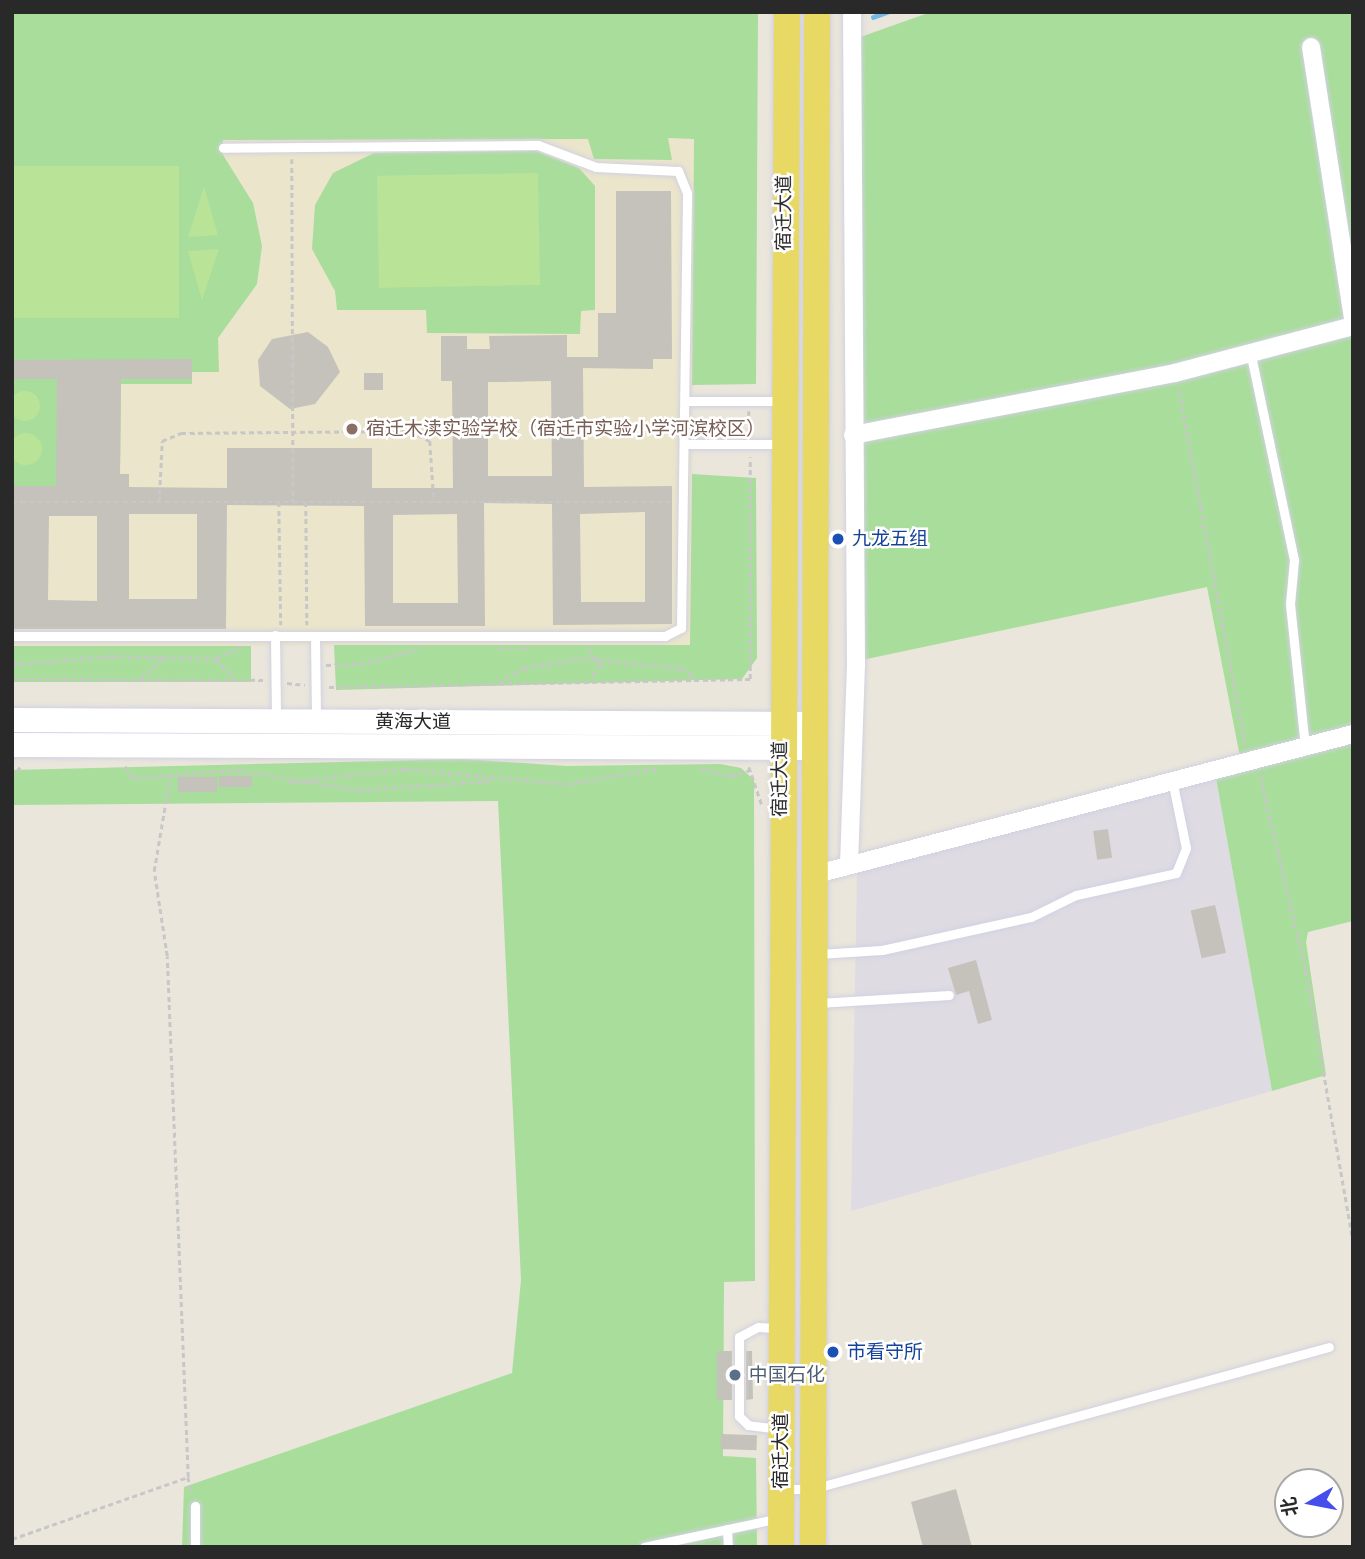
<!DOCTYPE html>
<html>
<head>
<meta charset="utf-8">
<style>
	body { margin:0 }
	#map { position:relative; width:1365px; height:1559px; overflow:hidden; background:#eae6db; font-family:Rubik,"Noto Sans SC",sans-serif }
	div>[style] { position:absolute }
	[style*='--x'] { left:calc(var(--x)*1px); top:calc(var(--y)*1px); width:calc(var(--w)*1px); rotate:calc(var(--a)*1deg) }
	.industrial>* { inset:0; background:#dedbe3 }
	.education>* { inset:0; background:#ebe5cb }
	.green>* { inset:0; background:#a9dd9b; transform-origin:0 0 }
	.pitch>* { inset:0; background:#b9e497; transform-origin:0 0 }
	.round { border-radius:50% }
	.stream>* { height:4.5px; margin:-2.25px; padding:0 2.25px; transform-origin:2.25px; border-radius:2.25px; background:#74b9e6 }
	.building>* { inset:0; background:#c5c2bb; transform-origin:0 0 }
	.path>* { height:2.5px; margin-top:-1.25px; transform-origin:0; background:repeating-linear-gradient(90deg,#c7c7c7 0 5px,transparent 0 8.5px) }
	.roads { filter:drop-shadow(0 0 2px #d1d1e1) drop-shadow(0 0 2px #d1d1e1) }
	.service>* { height:9px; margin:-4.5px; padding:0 4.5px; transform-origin:4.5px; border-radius:4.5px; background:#fff }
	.minor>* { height:18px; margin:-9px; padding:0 9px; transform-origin:9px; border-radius:9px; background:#fff }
	.secondary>* { height:24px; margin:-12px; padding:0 12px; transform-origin:12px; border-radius:12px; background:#fff }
	.primary>* { height:26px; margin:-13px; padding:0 13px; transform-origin:13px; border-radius:13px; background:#e7d963 }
	.dots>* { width:19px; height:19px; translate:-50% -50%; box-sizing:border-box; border:4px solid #fff; border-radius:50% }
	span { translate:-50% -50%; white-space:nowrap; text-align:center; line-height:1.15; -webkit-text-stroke:5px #fff; paint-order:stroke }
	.street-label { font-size:19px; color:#292929 }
	.education-label { font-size:19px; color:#785e54 }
	.left { translate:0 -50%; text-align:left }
	.transit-label { font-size:19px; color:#164399 }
	.service-label { font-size:19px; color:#4e5e75 }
	.frame { position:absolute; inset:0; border:14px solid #292929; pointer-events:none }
	.north { position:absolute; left:1274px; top:1468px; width:70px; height:70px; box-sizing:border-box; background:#fff; border:2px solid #a9a9a9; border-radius:50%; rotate:260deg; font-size:19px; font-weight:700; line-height:28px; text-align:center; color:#292929 }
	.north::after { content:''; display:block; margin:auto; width:24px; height:32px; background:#454eed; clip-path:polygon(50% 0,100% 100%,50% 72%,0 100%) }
</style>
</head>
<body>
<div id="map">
	<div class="industrial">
		<i style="clip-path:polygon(1216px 778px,1272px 1091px,851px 1211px,857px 872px)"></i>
	</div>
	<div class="education">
		<i style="clip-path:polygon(667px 138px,694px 139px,691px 645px,12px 646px,12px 141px,589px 139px,594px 159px,671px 160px)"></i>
	</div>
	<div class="green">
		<i style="clip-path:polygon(12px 12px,758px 12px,756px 384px,692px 385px,694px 139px,668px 138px,672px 160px,594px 159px,588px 139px,223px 140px,223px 155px,253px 203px,262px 246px,257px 284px,218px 338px,219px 372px,192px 372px,192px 384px,121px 384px,120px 474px,129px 474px,129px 487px,12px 487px)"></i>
		<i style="clip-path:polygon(931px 12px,1353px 12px,1353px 921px,1308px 932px,1306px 942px,1326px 1075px,1272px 1091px,1216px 778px,1240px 757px,1207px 587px,862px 660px,852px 40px)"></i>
		<i style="clip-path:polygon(536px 151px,579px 168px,595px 186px,595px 310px,581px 311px,580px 334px,427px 333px,426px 310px,337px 310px,335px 291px,312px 249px,315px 205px,333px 173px,374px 153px)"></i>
		<i style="clip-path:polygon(692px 474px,756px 478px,757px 658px,742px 679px,336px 690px,334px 645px,690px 645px)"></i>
		<i style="left:12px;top:646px;width:239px;height:36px"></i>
		<i style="clip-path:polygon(462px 759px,566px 766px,720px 764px,741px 768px,754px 780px,755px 1281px,724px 1282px,723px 1456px,756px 1458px,757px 1547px,182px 1547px,184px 1487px,512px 1373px,521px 1280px,498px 801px,12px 805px,12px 770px)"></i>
	</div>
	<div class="pitch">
		<i style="left:179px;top:166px;width:152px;height:167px;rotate:90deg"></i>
		<i style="left:538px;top:173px;width:112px;height:161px;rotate:89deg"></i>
		<i style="clip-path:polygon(204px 187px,218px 235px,188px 237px)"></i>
		<i style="clip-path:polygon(219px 249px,202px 300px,188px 251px)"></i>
		<i class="round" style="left:10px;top:391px;width:30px;height:30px"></i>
		<i class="round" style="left:10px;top:433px;width:32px;height:32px"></i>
	</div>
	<div class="stream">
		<i style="--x:873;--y:17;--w:15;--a:-20"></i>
	</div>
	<div class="building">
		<i style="clip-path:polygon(evenodd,616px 191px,671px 191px,672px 359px,653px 359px,653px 369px,583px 368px,584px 487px,672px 486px,672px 624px,553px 625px,552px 504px,484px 503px,485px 626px,365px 626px,364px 506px,227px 505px,226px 629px,12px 629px,12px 486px,56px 486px,57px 379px,12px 379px,12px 360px,192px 359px,192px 379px,121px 379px,120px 474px,129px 474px,129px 487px,227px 488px,227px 448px,372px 448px,372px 488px,453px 488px,452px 381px,441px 381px,441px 336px,467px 336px,467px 349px,490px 349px,489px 336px,567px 335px,567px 357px,598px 357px,598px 313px,616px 313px,616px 191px,551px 381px,552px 476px,488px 476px,488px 382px,551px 381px,616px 191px,645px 512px,645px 602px,581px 602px,580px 514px,645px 512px,616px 191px,129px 514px,197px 514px,197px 599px,129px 599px,129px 514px,616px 191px,457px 514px,458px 603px,393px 603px,393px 515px,457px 514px,616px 191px,49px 516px,97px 516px,97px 601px,48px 600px,49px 516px)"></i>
		<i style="clip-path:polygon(308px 332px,328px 347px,340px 372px,315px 404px,290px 409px,260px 386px,258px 360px,272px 339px)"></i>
		<i style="left:364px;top:373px;width:19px;height:17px"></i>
		<i style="left:252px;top:776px;width:11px;height:33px;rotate:90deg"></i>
		<i style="left:217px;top:777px;width:15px;height:39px;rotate:90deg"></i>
		<i style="left:1108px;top:829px;width:29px;height:15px;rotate:82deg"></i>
		<i style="left:1215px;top:905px;width:49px;height:25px;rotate:77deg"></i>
		<i style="clip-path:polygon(976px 960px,992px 1020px,978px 1024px,969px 991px,956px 995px,948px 968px)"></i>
		<i style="left:717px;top:1351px;width:15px;height:49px"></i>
		<i style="clip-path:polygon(746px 1351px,752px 1351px,753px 1399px,746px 1400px)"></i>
		<i style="left:721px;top:1434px;width:36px;height:15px;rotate:2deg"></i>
		<i style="clip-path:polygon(956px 1489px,972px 1547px,923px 1547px,911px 1502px)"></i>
	</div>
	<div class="path">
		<i style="--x:292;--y:159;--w:343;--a:89.8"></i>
		<i style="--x:1179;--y:390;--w:360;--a:79.4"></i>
		<i style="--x:749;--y:411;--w:22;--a:90"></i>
		<i style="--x:12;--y:502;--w:658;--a:0"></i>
		<i style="--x:159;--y:502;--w:61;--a:-87.2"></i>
		<i style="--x:162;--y:441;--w:21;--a:-23"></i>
		<i style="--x:181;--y:433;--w:230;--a:-0.5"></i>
		<i style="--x:411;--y:431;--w:21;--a:28"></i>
		<i style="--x:430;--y:441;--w:61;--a:86.2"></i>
		<i style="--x:279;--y:502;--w:123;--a:89.1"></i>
		<i style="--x:306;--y:502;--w:123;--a:89.5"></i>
		<i style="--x:499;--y:649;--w:31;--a:0"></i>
		<i style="--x:589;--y:649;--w:20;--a:53"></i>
		<i style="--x:601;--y:665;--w:16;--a:128"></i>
		<i style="--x:215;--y:659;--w:27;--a:42"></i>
		<i style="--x:12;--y:661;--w:11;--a:22"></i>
		<i style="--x:12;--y:665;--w:99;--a:-5.2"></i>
		<i style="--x:111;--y:656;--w:104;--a:1.7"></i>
		<i style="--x:215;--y:659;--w:29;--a:-25"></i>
		<i style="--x:326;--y:665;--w:34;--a:-2"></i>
		<i style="--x:360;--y:664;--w:61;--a:-14.3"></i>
		<i style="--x:12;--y:679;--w:251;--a:0.2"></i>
		<i style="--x:141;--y:679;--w:31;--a:-45"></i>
		<i style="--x:287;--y:683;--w:18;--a:6"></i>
		<i style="--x:498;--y:683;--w:29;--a:-31"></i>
		<i style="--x:523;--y:668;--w:60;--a:-9.6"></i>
		<i style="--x:582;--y:658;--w:100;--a:5.8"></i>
		<i style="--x:681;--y:668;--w:18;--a:34"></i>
		<i style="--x:329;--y:687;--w:421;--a:-1.1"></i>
		<i style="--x:750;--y:679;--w:222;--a:-90"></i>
		<i style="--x:125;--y:766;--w:14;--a:56"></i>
		<i style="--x:133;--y:778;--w:104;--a:-4.4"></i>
		<i style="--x:237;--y:770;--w:123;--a:9.4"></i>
		<i style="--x:358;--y:790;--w:135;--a:-3.8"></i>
		<i style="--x:749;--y:767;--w:40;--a:71.1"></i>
		<i style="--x:701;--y:768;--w:30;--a:15"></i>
		<i style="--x:730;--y:776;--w:22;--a:-16"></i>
		<i style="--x:1260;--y:774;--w:202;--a:76.9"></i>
		<i style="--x:1306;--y:971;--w:274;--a:80.1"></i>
		<i style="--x:12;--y:778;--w:17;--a:-54"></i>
		<i style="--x:290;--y:782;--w:117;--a:-6.4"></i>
		<i style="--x:406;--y:769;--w:163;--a:5.3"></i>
		<i style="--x:568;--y:784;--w:92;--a:-10"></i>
		<i style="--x:188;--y:1477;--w:17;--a:77"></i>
		<i style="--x:12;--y:1539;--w:187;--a:-19.4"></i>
		<i style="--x:188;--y:1477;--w:521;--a:-92.31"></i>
		<i style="--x:167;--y:956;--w:86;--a:-98.7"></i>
		<i style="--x:154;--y:871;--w:101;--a:-80.4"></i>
	</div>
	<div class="roads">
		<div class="service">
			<i style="--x:1250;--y:351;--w:214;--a:78.1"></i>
			<i style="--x:1294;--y:560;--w:44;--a:95.2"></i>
			<i style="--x:1290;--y:604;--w:144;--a:84"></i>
			<i style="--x:687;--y:401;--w:96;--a:0"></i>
			<i style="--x:687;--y:444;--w:95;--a:0"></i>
			<i style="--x:275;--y:635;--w:86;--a:89.3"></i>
			<i style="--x:12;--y:636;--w:653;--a:0"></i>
			<i style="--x:665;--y:636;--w:18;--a:-27"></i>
			<i style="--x:681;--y:628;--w:435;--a:-89.2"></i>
			<i style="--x:687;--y:193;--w:24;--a:-112"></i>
			<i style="--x:678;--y:171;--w:82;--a:-177.2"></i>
			<i style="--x:596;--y:167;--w:62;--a:-159.2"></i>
			<i style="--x:538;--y:145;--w:315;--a:179.5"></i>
			<i style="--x:315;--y:636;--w:84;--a:89.3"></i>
			<i style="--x:818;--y:954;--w:64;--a:-3.6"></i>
			<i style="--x:882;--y:950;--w:153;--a:-12.5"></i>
			<i style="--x:1031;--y:917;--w:50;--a:-26.1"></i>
			<i style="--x:1076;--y:895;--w:102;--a:-12.4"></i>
			<i style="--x:1176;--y:873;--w:27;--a:-68"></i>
			<i style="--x:1186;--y:848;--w:69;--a:-101.6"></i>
			<i style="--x:818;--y:1003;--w:131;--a:-3.5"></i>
			<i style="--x:780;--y:1429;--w:32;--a:-173"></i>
			<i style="--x:748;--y:1425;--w:13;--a:-135"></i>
			<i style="--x:739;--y:1416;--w:79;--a:-90"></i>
			<i style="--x:739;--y:1337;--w:21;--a:-28"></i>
			<i style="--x:758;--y:1327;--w:22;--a:3"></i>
			<i style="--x:783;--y:1489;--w:29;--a:0"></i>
			<i style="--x:812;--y:1489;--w:536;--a:-15.36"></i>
			<i style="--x:195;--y:1506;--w:41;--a:90"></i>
			<i style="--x:727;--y:1529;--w:18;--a:87"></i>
			<i style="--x:644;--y:1547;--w:138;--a:-12.1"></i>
		</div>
		<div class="minor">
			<i style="--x:1311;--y:47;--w:274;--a:81.2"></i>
			<i style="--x:853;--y:435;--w:328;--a:-10.9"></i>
			<i style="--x:1175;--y:373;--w:184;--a:-14.8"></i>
			<i style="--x:849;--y:865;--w:199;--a:-88"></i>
			<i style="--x:856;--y:666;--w:654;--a:-90.35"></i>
			<i style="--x:813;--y:875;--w:558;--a:-14.63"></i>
		</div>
		<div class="secondary">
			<i style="--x:12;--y:720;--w:802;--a:0.29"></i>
			<i style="--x:12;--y:745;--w:802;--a:0.21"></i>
		</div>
		<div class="primary">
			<i style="--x:781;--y:1547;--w:1535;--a:-89.78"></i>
			<i style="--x:813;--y:1547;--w:1535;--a:-89.85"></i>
		</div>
	</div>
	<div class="dots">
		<i style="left:352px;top:429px;background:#8d6e63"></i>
		<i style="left:838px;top:539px;background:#1a4fb4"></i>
		<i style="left:833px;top:1352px;background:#1a4fb4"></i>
		<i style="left:735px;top:1375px;background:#5c6f8a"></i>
	</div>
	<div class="street-label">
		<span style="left:784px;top:213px;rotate:-90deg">宿迁大道</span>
		<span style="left:413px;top:722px">黄海大道</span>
		<span style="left:780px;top:779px;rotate:-90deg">宿迁大道</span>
		<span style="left:781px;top:1451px;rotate:-90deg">宿迁大道</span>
	</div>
	<div class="education-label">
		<span class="left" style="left:366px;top:429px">宿迁木渎实验学校（宿迁市实验小学河滨校区）</span>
	</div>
	<div class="transit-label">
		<span class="left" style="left:852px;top:539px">九龙五组</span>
		<span class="left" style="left:847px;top:1352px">市看守所</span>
	</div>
	<div class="service-label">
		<span class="left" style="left:749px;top:1375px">中国石化</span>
	</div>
	<div class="frame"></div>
	<div class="north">北</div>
</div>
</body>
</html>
